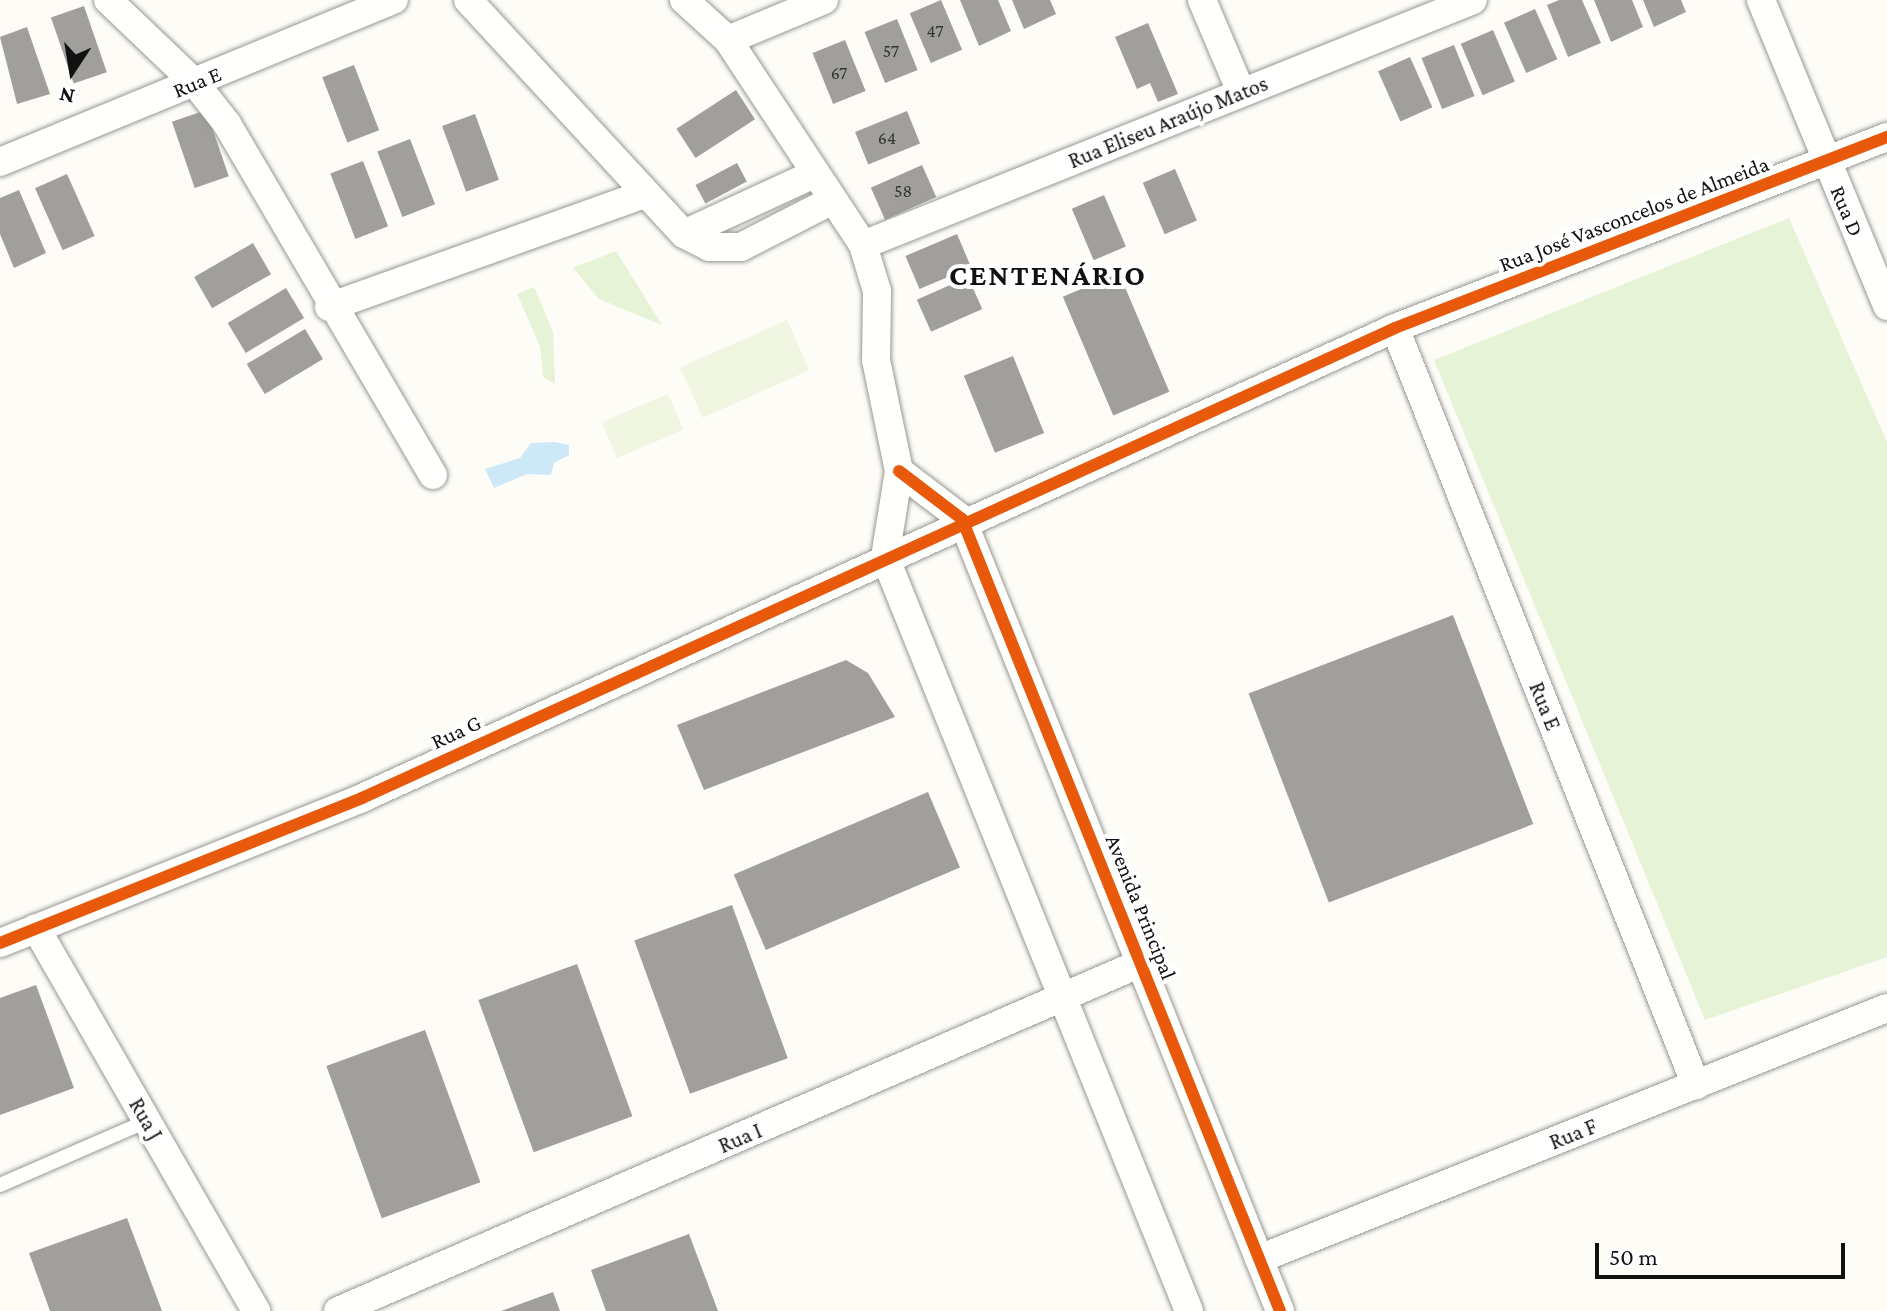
<!DOCTYPE html>
<html>
<head>
<meta charset="utf-8">
<style>
	body { margin:0 }
	#map { position:relative; width:1887px; height:1311px; overflow:hidden; background:#fdfcf7; font-family:"Crimson Pro",serif }
	div>[style] { position:absolute }
	[style*='--x'] { left:calc(var(--x)*1px); top:calc(var(--y)*1px); width:calc(var(--w)*1px); rotate:calc(var(--a)*1deg) }
	.green>* { inset:0; background:#e7f3d7 }
	.pitch>* { inset:0; background:#f0f6e1; transform-origin:0 0 }
	.water>* { inset:0; background:#cde8f7 }
	.building>* { inset:0; background:#a19f9c; transform-origin:0 0 }
	.roads { filter:drop-shadow(0 0 2px #979795) drop-shadow(0 0 2px #979795) }
	.service>* { height:14px; margin:-7px; padding:0 7px; transform-origin:7px; border-radius:7px; background:#fffffe }
	.minor>* { height:28px; margin:-14px; padding:0 14px; transform-origin:14px; border-radius:14px; background:#fffffe }
	.cycleway>* { height:12px; margin:-6px; padding:0 6px; transform-origin:6px; border-radius:6px; background:#e8590c }
	span { translate:-50% -50%; white-space:nowrap; text-align:center; line-height:1.15; -webkit-text-stroke:8px #fff; paint-order:stroke }
	.number-label { font-size:18px; color:#353434 }
	.number-label span { -webkit-text-stroke-width:0 }
	.street-label { font-size:22px; color:#111 }
	.district-label { font-size:30px; color:#111; font-weight:700; letter-spacing:2px }
	.north { position:absolute; left:32px; top:32px; width:80px; height:80px; -webkit-text-stroke:6px #fff; paint-order:stroke; rotate:192deg; font-size:22px; font-weight:700; line-height:32px; text-align:center; color:#111 }
	.north::after { content:''; display:block; margin:auto; width:28px; height:36px; background:#111; clip-path:polygon(50% 0,100% 100%,50% 72%,0 100%) }
	.scale { position:absolute; left:1595px; top:1243px; width:250px; height:36px; box-sizing:border-box; border:4px solid #111; border-top:0; padding-left:10px; font-size:24px; line-height:28px; white-space:nowrap; color:#111; -webkit-text-stroke:6px #fff; paint-order:stroke }
</style>
</head>
<body>
<div id="map">
	<div class="green">
		<i style="clip-path:polygon(1789px 218px,1887px 442px,1887px 957px,1705px 1020px,1434px 360px)"></i>
		<i style="clip-path:polygon(616px 251px,662px 325px,599px 299px,573px 268px)"></i>
		<i style="clip-path:polygon(534px 287px,553px 332px,555px 384px,543px 377px,540px 346px,517px 294px)"></i>
	</div>
	<div class="pitch">
		<i style="left:787px;top:320px;width:55px;height:117px;rotate:66deg"></i>
		<i style="left:668px;top:394px;width:39px;height:72px;rotate:67deg"></i>
	</div>
	<div class="water">
		<i style="clip-path:polygon(555px 442px,569px 445px,569px 455px,554px 463px,551px 475px,527px 474px,494px 488px,485px 469px,520px 458px,531px 443px)"></i>
	</div>
	<div class="building">
		<i style="left:941px;top:0;width:54px;height:34px;rotate:67deg"></i>
		<i style="clip-path:polygon(960px 0,998px 0,1011px 31px,979px 46px)"></i>
		<i style="clip-path:polygon(1012px 0,1050px 0,1056px 14px,1024px 29px)"></i>
		<i style="clip-path:polygon(1559px 0,1582px 0,1601px 43px,1568px 57px,1547px 5px)"></i>
		<i style="clip-path:polygon(1594px 0,1632px 0,1643px 27px,1611px 42px)"></i>
		<i style="clip-path:polygon(1643px 0,1681px 0,1686px 12px,1654px 27px)"></i>
		<i style="left:84px;top:6px;width:70px;height:35px;rotate:71deg"></i>
		<i style="left:1535px;top:9px;width:55px;height:34px;rotate:66deg"></i>
		<i style="left:897px;top:19px;width:55px;height:35px;rotate:68deg"></i>
		<i style="clip-path:polygon(1148px 23px,1178px 94px,1158px 102px,1150px 83px,1137px 89px,1115px 37px)"></i>
		<i style="clip-path:polygon(27px 27px,50px 94px,17px 104px,0 37px)"></i>
		<i style="left:1493px;top:30px;width:56px;height:35px;rotate:67deg"></i>
		<i style="left:845px;top:40px;width:55px;height:35px;rotate:68deg"></i>
		<i style="left:1454px;top:45px;width:55px;height:35px;rotate:68deg"></i>
		<i style="left:1410px;top:57px;width:55px;height:35px;rotate:66deg"></i>
		<i style="left:354px;top:65px;width:70px;height:34px;rotate:69deg"></i>
		<i style="left:736px;top:90px;width:35px;height:71px;rotate:57deg"></i>
		<i style="left:206px;top:110px;width:70px;height:36px;rotate:71deg"></i>
		<i style="left:907px;top:111px;width:35px;height:56px;rotate:68deg"></i>
		<i style="left:475px;top:114px;width:70px;height:35px;rotate:70deg"></i>
		<i style="left:410px;top:139px;width:70px;height:35px;rotate:69deg"></i>
		<i style="left:363px;top:161px;width:70px;height:35px;rotate:69deg"></i>
		<i style="left:737px;top:163px;width:21px;height:47px;rotate:62deg"></i>
		<i style="left:922px;top:165px;width:35px;height:56px;rotate:66deg"></i>
		<i style="left:1175px;top:169px;width:56px;height:35px;rotate:67deg"></i>
		<i style="left:67px;top:174px;width:68px;height:35px;rotate:66deg"></i>
		<i style="clip-path:polygon(19px 190px,46px 253px,14px 268px,0 234px,0 198px)"></i>
		<i style="left:1104px;top:195px;width:56px;height:35px;rotate:67deg"></i>
		<i style="left:957px;top:234px;width:36px;height:56px;rotate:67deg"></i>
		<i style="left:253px;top:243px;width:36px;height:68px;rotate:60deg"></i>
		<i style="left:1119px;top:273px;width:129px;height:61px;rotate:67deg"></i>
		<i style="left:968px;top:277px;width:35px;height:56px;rotate:66deg"></i>
		<i style="left:286px;top:288px;width:35px;height:68px;rotate:59deg"></i>
		<i style="left:305px;top:329px;width:35px;height:68px;rotate:59deg"></i>
		<i style="left:1013px;top:356px;width:83px;height:53px;rotate:68deg"></i>
		<i style="left:1453px;top:615px;width:224px;height:219px;rotate:69deg"></i>
		<i style="clip-path:polygon(846px 660px,868px 673px,895px 717px,704px 790px,677px 725px)"></i>
		<i style="left:928px;top:792px;width:82px;height:211px;rotate:67deg"></i>
		<i style="left:732px;top:905px;width:163px;height:104px;rotate:70deg"></i>
		<i style="left:577px;top:964px;width:162px;height:105px;rotate:70deg"></i>
		<i style="clip-path:polygon(36px 985px,74px 1088px,0 1115px,0 998px)"></i>
		<i style="left:425px;top:1030px;width:162px;height:105px;rotate:70deg"></i>
		<i style="clip-path:polygon(127px 1218px,162px 1311px,50px 1311px,29px 1253px)"></i>
		<i style="clip-path:polygon(689px 1234px,718px 1311px,606px 1311px,591px 1270px)"></i>
		<i style="clip-path:polygon(553px 1292px,560px 1311px,501px 1311px)"></i>
	</div>
	<div class="roads">
		<div class="service">
			<i style="--x:0;--y:1185;--w:160;--a:-23.5"></i>
		</div>
		<div class="minor">
			<i style="--x:108;--y:0;--w:120;--a:43.7"></i>
			<i style="--x:195;--y:83;--w:52;--a:52"></i>
			<i style="--x:227;--y:124;--w:407;--a:59.6"></i>
			<i style="--x:468;--y:0;--w:318;--a:47.3"></i>
			<i style="--x:684;--y:234;--w:28;--a:27"></i>
			<i style="--x:709;--y:247;--w:32;--a:0"></i>
			<i style="--x:741;--y:247;--w:103;--a:-27.1"></i>
			<i style="--x:684;--y:0;--w:59;--a:42.3"></i>
			<i style="--x:728;--y:40;--w:245;--a:56.6"></i>
			<i style="--x:863;--y:245;--w:48;--a:73.1"></i>
			<i style="--x:877;--y:291;--w:69;--a:90.8"></i>
			<i style="--x:876;--y:360;--w:113;--a:78.3"></i>
			<i style="--x:899;--y:471;--w:87;--a:99.2"></i>
			<i style="--x:1202;--y:0;--w:100;--a:67"></i>
			<i style="--x:1761;--y:0;--w:331;--a:67.6"></i>
			<i style="--x:728;--y:40;--w:104;--a:-22.6"></i>
			<i style="--x:0;--y:162;--w:426;--a:-22.4"></i>
			<i style="--x:684;--y:234;--w:145;--a:-24.8"></i>
			<i style="--x:863;--y:245;--w:657;--a:-21.88"></i>
			<i style="--x:329;--y:307;--w:335;--a:-19.7"></i>
			<i style="--x:1395;--y:328;--w:815;--a:68.32"></i>
			<i style="--x:899;--y:471;--w:79;--a:37.3"></i>
			<i style="--x:962;--y:519;--w:853;--a:68.12"></i>
			<i style="--x:885;--y:557;--w:813;--a:68.04"></i>
			<i style="--x:36;--y:928;--w:442;--a:60.1"></i>
			<i style="--x:0;--y:943;--w:390;--a:-21.8"></i>
			<i style="--x:362;--y:798;--w:1135;--a:-24.46"></i>
			<i style="--x:1395;--y:328;--w:528;--a:-21.22"></i>
			<i style="--x:1259;--y:1259;--w:676;--a:-21.79"></i>
			<i style="--x:338;--y:1311;--w:875;--a:-23.43"></i>
		</div>
	</div>
	<div class="cycleway">
		<i style="--x:899;--y:471;--w:79;--a:37.3"></i>
		<i style="--x:962;--y:519;--w:853;--a:68.12"></i>
		<i style="--x:0;--y:943;--w:390;--a:-21.8"></i>
		<i style="--x:362;--y:798;--w:1135;--a:-24.46"></i>
		<i style="--x:1395;--y:328;--w:528;--a:-21.22"></i>
	</div>
	<div class="number-label">
		<span style="left:935px;top:31px">47</span>
		<span style="left:891px;top:51px">57</span>
		<span style="left:839px;top:73px">67</span>
		<span style="left:887px;top:138px">64</span>
		<span style="left:903px;top:191px">58</span>
	</div>
	<div class="street-label">
		<span style="left:197px;top:82px;rotate:-22deg">Rua E</span>
		<span style="left:1168px;top:122px;rotate:-22deg">Rua Eliseu Araújo Matos</span>
		<span style="left:1847px;top:211px;rotate:67deg">Rua D</span>
		<span style="left:1634px;top:214px;rotate:-21deg">Rua José Vasconcelos de Almeida</span>
		<span style="left:1545px;top:706px;rotate:68deg">Rua E</span>
		<span style="left:456px;top:732px;rotate:-25deg">Rua G</span>
		<span style="left:1141px;top:907px;rotate:68deg">Avenida Principal</span>
		<span style="left:146px;top:1119px;rotate:60deg">Rua J</span>
		<span style="left:1573px;top:1134px;rotate:-22deg">Rua F</span>
		<span style="left:740px;top:1138px;rotate:-23deg">Rua I</span>
	</div>
	<div class="district-label">
		<span style="left:1048px;top:275px">CENTENÁRIO</span>
	</div>
	<div class="north">N</div>
	<div class="scale">50 m</div>
</div>
</body>
</html>
